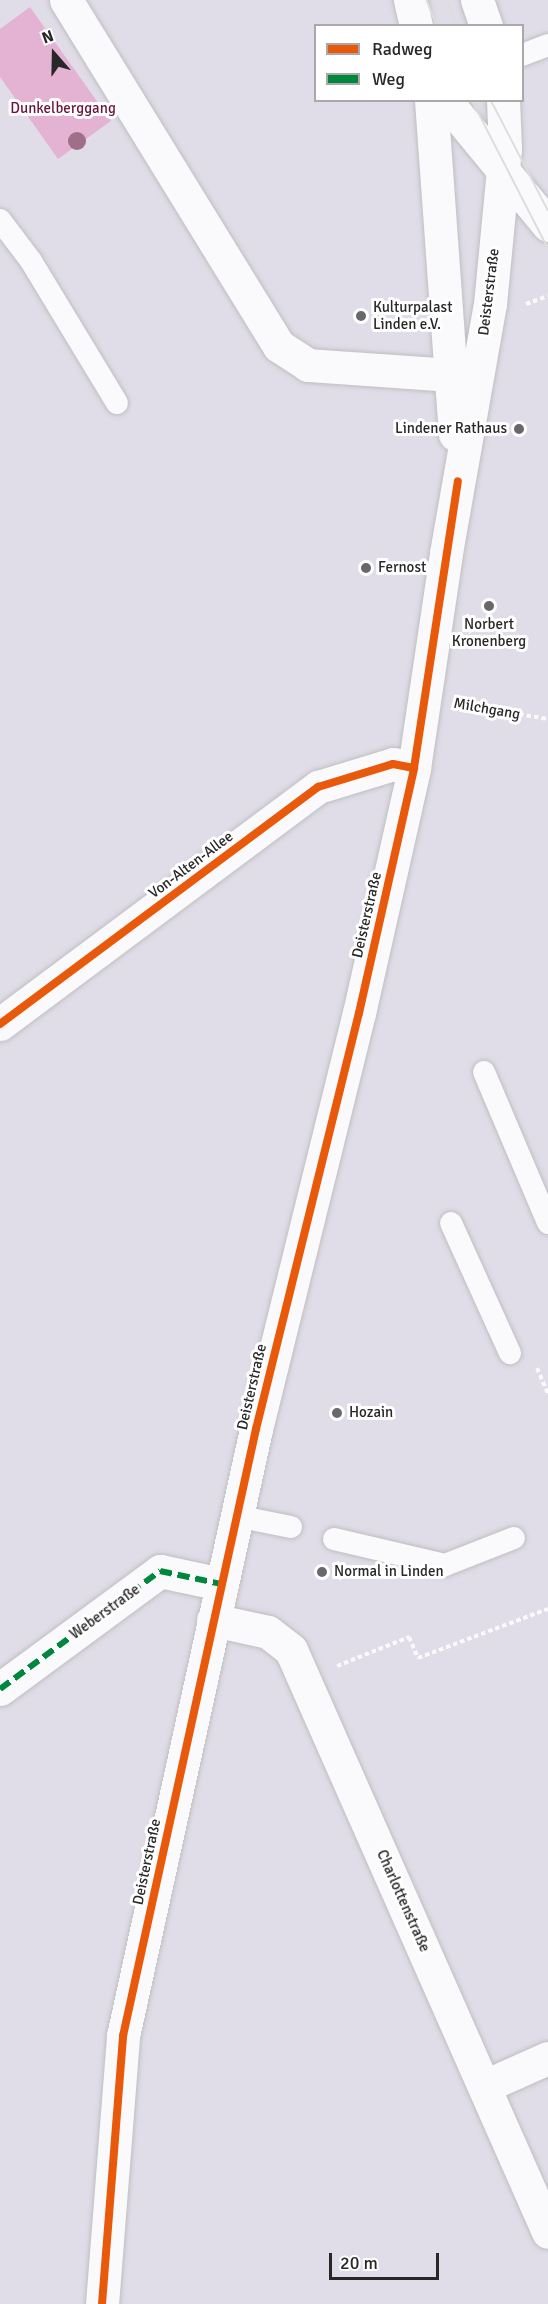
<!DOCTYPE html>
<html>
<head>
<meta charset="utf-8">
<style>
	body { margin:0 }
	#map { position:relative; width:548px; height:2304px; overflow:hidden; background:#e0dde8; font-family:Signika,sans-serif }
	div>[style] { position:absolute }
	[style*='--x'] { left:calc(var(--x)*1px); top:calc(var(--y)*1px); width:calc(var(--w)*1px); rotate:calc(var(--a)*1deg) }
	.green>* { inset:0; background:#e4b3d3 }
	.path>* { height:4px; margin-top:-2px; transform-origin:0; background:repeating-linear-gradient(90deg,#fafafc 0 4.5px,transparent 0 7.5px) }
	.roads { filter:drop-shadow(0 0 2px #bfbfc1) drop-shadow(0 0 2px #bfbfc1) }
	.lane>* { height:22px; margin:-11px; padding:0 11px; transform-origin:11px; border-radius:11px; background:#fafafc }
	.street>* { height:33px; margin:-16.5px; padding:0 16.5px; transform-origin:16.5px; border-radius:16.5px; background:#fafafc }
	.secondary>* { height:33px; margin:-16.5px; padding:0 16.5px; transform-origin:16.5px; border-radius:16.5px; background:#fafafc }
	.tram>* { height:1.5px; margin:-0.75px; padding:0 0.75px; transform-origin:0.75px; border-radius:0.75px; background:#dddedc }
	.quiet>* { height:6px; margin-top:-3px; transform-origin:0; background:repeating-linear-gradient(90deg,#00873e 0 12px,transparent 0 18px) }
	.cycleway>* { height:8px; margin:-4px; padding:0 4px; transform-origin:4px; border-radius:4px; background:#e8590c }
	.trees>* { width:18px; height:18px; margin:-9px; border-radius:50%; background:#9f6e88 }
	.dots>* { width:16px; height:16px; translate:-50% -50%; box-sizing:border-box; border:3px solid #fff; border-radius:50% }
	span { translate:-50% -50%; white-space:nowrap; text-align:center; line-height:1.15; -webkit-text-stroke:6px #fff; paint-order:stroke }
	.park-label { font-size:15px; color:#69143a }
	.street-label { font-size:15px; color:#282828 }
	.poi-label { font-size:15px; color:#282828 }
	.left { translate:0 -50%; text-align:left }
	.right { translate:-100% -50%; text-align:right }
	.legend { position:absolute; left:314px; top:24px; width:210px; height:78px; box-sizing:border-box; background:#fff; border:2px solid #a9a9a9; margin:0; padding:8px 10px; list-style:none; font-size:18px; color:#282828 }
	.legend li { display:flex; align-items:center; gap:12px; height:30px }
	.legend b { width:30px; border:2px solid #a9a9a9 }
	.north { position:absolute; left:24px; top:24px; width:60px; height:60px; -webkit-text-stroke:4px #fff; paint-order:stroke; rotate:340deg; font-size:16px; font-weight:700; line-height:24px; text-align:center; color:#282828 }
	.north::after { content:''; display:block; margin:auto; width:21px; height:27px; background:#282828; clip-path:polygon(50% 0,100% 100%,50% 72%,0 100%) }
	.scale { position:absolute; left:329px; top:2253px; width:110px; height:27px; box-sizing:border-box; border:3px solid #282828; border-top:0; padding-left:8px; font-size:18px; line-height:21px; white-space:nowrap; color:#282828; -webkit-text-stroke:4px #fff; paint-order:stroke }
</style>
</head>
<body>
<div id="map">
	<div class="green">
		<i style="clip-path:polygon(30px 7px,111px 121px,58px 159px,0 77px,0 29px)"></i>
	</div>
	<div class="path">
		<i style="--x:526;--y:304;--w:23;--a:-20"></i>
		<i style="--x:460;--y:704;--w:89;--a:9.7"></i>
		<i style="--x:537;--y:1368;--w:28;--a:67"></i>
		<i style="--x:337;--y:1666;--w:78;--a:-21.9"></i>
		<i style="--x:409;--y:1637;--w:23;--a:67"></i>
		<i style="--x:418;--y:1658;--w:139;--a:-20.7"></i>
	</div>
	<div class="roads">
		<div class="lane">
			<i style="--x:522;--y:55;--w:28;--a:-21"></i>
			<i style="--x:0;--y:220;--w:51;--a:52.9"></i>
			<i style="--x:31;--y:261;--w:166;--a:58.8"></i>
			<i style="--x:484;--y:1072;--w:164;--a:67"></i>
			<i style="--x:451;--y:1223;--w:143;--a:65.6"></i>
			<i style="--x:236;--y:1516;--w:56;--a:11.3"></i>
			<i style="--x:334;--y:1539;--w:114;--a:13.2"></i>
			<i style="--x:445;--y:1565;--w:74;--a:-21.4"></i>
		</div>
		<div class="street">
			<i style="--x:66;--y:0;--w:406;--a:58.4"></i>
			<i style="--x:279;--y:346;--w:35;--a:33"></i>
			<i style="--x:308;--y:365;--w:142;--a:4"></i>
			<i style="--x:445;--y:100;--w:162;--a:50.5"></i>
			<i style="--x:0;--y:1024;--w:397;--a:-36.7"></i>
			<i style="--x:318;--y:787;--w:78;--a:-17"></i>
			<i style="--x:393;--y:764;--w:21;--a:11"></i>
			<i style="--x:213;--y:1620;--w:56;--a:12.3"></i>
			<i style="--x:268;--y:1632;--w:29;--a:38"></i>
			<i style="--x:291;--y:1650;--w:636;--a:66.17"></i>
			<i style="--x:0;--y:1689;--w:199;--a:-36.4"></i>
			<i style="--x:160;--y:1571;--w:62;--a:12"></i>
			<i style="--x:485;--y:2086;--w:69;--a:-24"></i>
		</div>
		<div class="secondary">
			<i style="--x:410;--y:0;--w:27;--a:77"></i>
			<i style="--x:477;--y:0;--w:28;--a:71"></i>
			<i style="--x:431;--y:100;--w:335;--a:85.9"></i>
			<i style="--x:102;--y:2304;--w:269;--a:-85.5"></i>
			<i style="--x:123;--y:2036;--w:621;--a:-77.64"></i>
			<i style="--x:256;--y:1429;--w:429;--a:-76.1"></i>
			<i style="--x:359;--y:1013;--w:251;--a:-77.3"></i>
			<i style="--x:414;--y:768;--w:217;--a:-81.5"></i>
			<i style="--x:446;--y:553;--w:253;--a:-80"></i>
			<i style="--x:490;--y:304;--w:156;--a:-84.5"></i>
			<i style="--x:505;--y:149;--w:49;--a:-92.3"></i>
		</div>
	</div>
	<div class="tram">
		<i style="--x:427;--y:0;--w:28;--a:69"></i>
		<i style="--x:447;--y:0;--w:28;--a:69"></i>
		<i style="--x:472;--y:100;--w:166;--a:62.8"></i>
		<i style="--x:491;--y:100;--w:124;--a:62.6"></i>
	</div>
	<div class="quiet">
		<i style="--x:0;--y:1689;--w:199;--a:-36.4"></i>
		<i style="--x:160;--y:1571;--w:62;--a:12"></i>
	</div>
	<div class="cycleway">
		<i style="--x:0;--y:1024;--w:397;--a:-36.7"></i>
		<i style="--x:318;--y:787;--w:78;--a:-17"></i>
		<i style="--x:393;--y:764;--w:21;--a:11"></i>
		<i style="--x:102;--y:2304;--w:269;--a:-85.5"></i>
		<i style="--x:123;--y:2036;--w:621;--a:-77.64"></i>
		<i style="--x:256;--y:1429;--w:429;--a:-76.1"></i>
		<i style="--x:359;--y:1013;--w:251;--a:-77.3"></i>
		<i style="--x:414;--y:768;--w:290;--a:-81.3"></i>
	</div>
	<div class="trees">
		<i style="left:77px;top:141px"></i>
	</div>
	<div class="dots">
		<i style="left:361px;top:316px;background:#68676b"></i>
		<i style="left:519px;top:429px;background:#68676b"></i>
		<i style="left:366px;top:568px;background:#68676b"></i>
		<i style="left:489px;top:606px;background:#68676b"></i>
		<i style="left:337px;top:1413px;background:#68676b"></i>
		<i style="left:322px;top:1572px;background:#68676b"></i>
	</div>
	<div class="park-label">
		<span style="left:63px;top:109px">Dunkelberggang</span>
	</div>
	<div class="street-label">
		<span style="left:489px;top:292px;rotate:-83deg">Deisterstraße</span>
		<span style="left:487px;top:709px;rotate:10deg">Milchgang</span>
		<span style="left:191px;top:865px;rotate:-37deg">Von-Alten-Allee</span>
		<span style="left:367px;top:915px;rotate:-77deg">Deisterstraße</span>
		<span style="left:252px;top:1387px;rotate:-77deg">Deisterstraße</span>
		<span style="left:105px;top:1612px;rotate:-36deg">Weberstraße</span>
		<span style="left:147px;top:1862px;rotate:-78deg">Deisterstraße</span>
		<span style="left:403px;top:1901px;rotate:66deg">Charlottenstraße</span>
	</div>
	<div class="poi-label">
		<span class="left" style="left:373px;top:316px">Kulturpalast<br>Linden e.V.</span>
		<span class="right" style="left:507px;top:429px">Lindener Rathaus</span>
		<span class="left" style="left:378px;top:568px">Fernost</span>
		<span style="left:489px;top:633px">Norbert<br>Kronenberg</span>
		<span class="left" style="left:349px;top:1413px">Hozain</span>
		<span class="left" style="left:334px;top:1572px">Normal in Linden</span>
	</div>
	<ul class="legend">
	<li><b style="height:8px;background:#e8590c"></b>Radweg</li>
	<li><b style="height:8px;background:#00873e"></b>Weg</li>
	</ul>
	<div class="north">N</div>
	<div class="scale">20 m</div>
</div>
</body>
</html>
